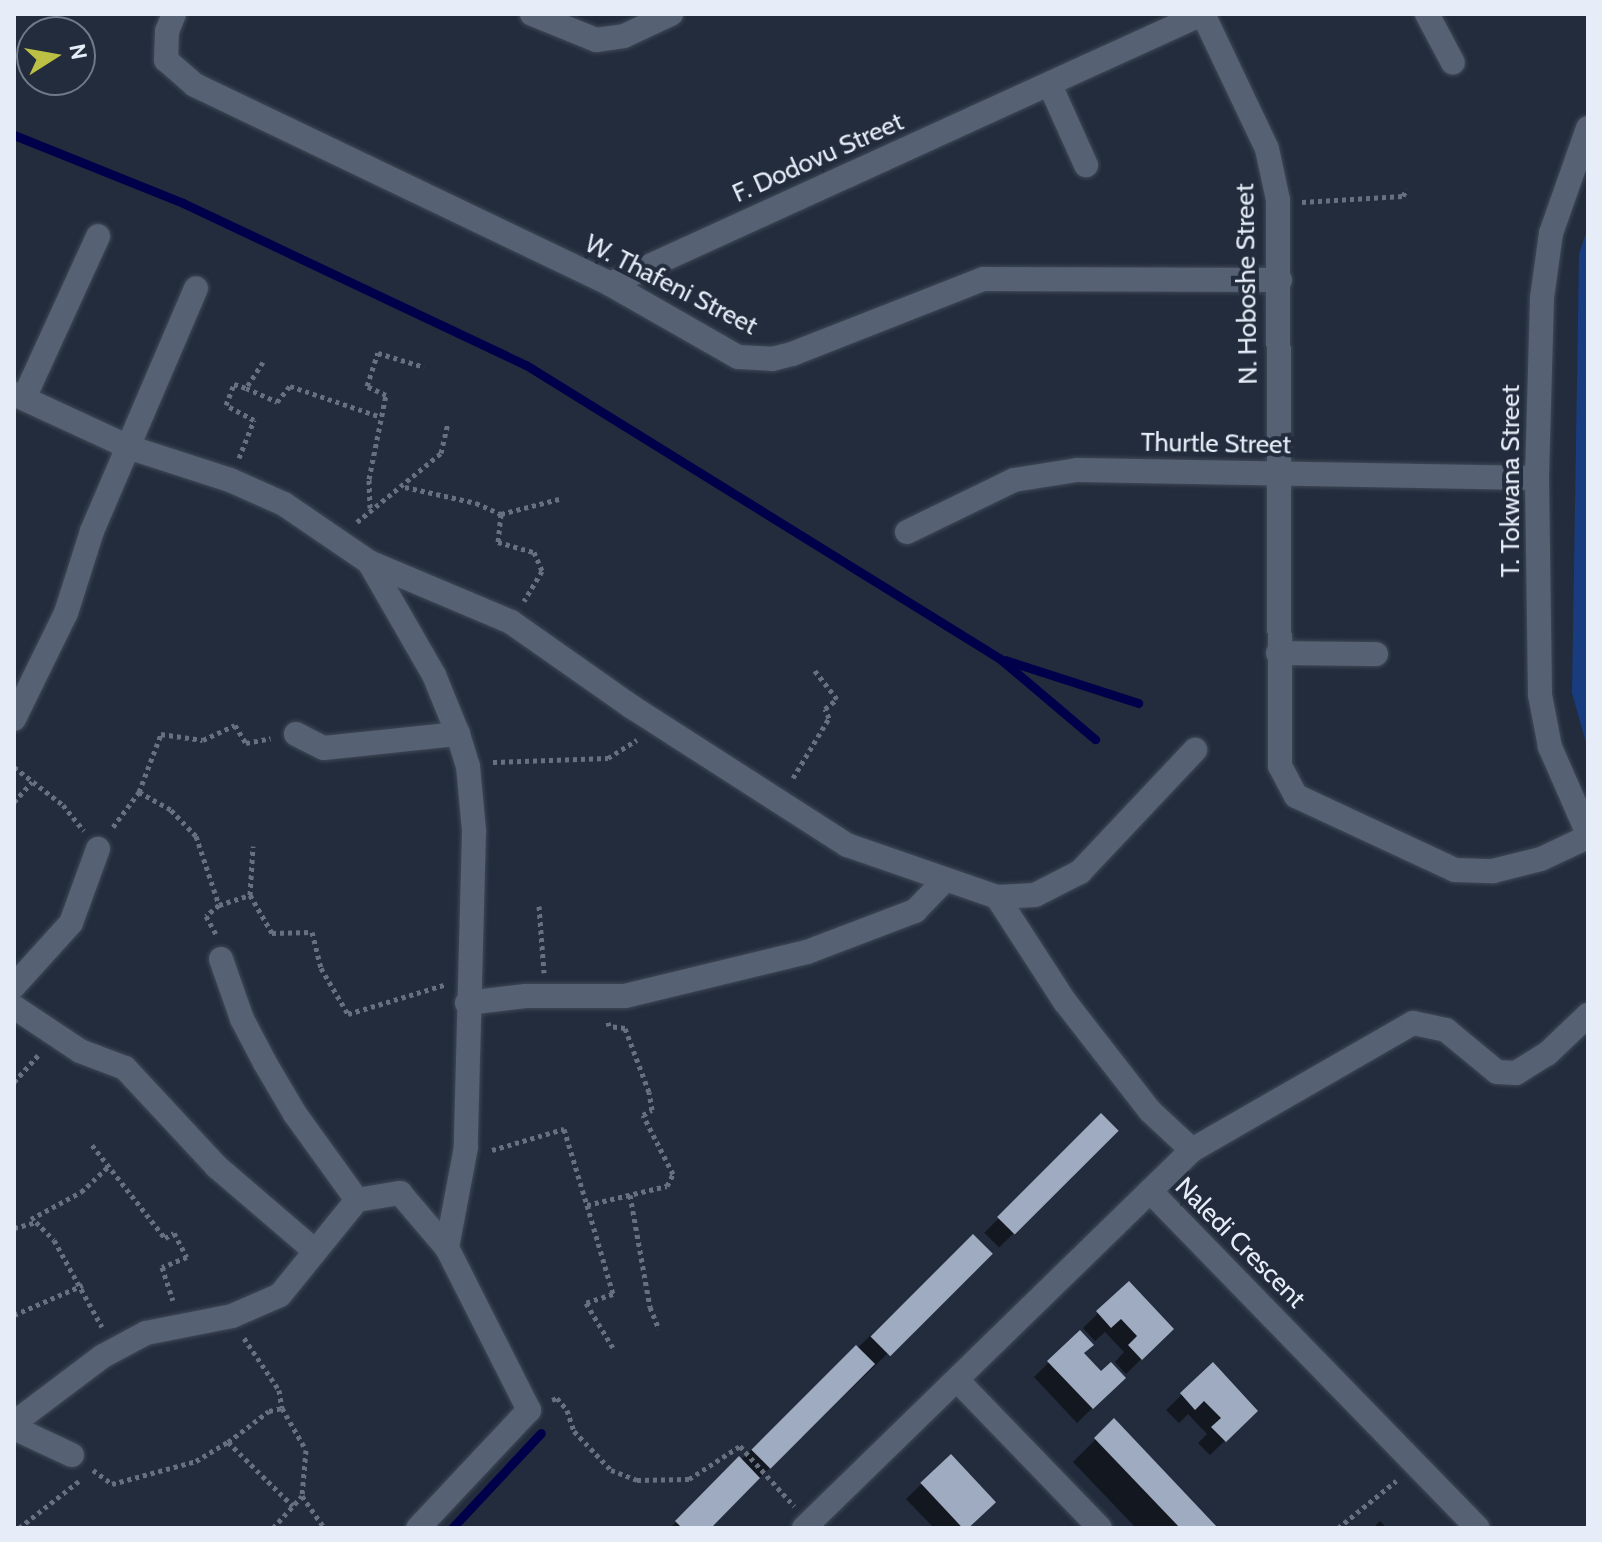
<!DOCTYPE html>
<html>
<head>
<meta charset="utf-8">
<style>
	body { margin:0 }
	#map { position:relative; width:1602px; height:1542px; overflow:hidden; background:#222c3c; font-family:Cabin,sans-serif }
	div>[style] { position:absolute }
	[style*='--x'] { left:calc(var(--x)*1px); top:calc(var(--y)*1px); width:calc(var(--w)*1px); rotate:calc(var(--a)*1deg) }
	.green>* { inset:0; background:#183c7e }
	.shadow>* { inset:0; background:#0007; transform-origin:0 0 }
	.stream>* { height:9px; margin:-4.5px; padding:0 4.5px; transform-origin:4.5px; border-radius:4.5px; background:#00004a }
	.building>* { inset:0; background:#9fabc0; transform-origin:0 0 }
	.path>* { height:5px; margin-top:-2.5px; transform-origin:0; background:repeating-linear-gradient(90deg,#67707e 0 4px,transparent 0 8px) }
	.roads { filter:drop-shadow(0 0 2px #404856) drop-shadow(0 0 2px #404856) }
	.minor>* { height:24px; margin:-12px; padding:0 12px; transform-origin:12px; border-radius:12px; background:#566174 }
	.tertiary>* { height:24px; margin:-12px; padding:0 12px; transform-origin:12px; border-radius:12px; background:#566174 }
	span { translate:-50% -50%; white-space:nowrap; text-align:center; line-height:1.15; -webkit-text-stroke:8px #222c3c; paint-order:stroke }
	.street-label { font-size:26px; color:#e6edf8 }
	.frame { position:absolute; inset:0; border:16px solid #e6edf8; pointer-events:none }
	.north { position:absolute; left:16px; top:16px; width:80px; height:80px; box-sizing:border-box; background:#222c3c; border:2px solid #707987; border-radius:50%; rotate:79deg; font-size:22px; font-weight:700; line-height:32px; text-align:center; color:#e6edf8 }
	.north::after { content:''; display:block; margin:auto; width:28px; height:36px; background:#bcc044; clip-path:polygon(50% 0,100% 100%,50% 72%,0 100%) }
</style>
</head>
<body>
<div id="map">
	<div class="green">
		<i style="clip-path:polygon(1588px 227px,1588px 750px,1572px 693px,1579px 254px)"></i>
	</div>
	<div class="shadow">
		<i style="left:1101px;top:1116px;width:21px;height:165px;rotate:45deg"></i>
		<i style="clip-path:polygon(973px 1237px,990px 1254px,708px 1528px,670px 1528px)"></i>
		<i style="clip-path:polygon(1129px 1283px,1172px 1329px,1126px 1374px,1115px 1362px,1124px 1352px,1105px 1332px,1095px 1341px,1083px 1328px)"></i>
		<i style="clip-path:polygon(1080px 1332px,1082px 1354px,1101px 1374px,1123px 1378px,1077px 1423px,1034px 1377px)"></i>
		<i style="clip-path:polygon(1213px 1365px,1255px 1411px,1210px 1455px,1198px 1443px,1207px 1434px,1188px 1414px,1179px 1423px,1166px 1410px)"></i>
		<i style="clip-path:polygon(1114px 1421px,1216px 1528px,1136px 1528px,1073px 1462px)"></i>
		<i style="clip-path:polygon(950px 1457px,993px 1502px,966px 1528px,934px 1528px,906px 1499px)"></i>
		<i style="clip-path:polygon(1380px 1521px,1387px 1528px,1373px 1528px)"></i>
	</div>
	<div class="stream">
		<i style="--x:14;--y:135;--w:182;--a:21.9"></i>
		<i style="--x:183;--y:203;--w:379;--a:25.3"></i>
		<i style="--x:526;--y:365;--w:556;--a:31.78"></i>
		<i style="--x:999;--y:658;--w:126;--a:40.2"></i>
		<i style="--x:1005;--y:660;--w:140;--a:17.9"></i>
		<i style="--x:452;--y:1528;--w:130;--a:-46.9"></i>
	</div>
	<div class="building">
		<i style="left:1101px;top:1113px;width:25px;height:147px;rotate:45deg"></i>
		<i style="left:973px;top:1234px;width:28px;height:145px;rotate:45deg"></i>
		<i style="clip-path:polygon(1129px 1281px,1174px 1329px,1142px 1360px,1128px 1345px,1137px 1336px,1121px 1319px,1111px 1328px,1096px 1311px)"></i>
		<i style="clip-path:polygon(1080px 1330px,1094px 1345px,1084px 1353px,1101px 1371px,1111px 1362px,1126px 1378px,1093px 1409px,1047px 1361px)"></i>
		<i style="left:856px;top:1345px;width:27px;height:148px;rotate:45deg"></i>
		<i style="clip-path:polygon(1213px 1362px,1258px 1411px,1226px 1442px,1211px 1427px,1221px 1418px,1204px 1401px,1195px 1410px,1180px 1393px)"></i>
		<i style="clip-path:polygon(1114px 1418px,1218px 1528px,1180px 1528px,1094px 1438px)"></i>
		<i style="left:951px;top:1454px;width:66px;height:42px;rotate:47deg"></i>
		<i style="clip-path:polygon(739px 1456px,760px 1478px,711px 1528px,682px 1528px,675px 1521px)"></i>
	</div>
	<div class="path">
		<i style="--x:1302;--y:202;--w:101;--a:-3.4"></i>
		<i style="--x:1403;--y:196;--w:8;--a:-60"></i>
		<i style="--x:263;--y:362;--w:31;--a:123"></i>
		<i style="--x:246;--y:388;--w:34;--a:24"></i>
		<i style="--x:277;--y:402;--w:21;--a:-51"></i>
		<i style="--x:290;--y:386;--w:96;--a:18.8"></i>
		<i style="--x:239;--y:458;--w:41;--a:-68.5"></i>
		<i style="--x:254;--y:420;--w:32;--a:-152"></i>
		<i style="--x:226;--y:405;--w:22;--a:-69"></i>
		<i style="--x:234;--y:384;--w:13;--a:18"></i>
		<i style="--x:405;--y:487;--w:73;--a:12.7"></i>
		<i style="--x:476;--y:503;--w:27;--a:24"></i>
		<i style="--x:501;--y:514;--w:60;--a:-14.5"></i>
		<i style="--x:370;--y:508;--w:29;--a:-92"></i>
		<i style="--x:369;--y:479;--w:86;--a:-78.6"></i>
		<i style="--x:386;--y:395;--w:21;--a:-155"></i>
		<i style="--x:367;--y:386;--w:35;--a:-72"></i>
		<i style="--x:378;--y:353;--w:48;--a:16.9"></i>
		<i style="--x:501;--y:514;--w:28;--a:96"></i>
		<i style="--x:498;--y:542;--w:37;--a:16"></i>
		<i style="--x:534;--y:552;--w:21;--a:67"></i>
		<i style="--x:542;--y:571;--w:35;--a:121"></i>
		<i style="--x:357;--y:522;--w:109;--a:-39.4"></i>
		<i style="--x:441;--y:453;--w:31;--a:-77"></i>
		<i style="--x:493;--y:762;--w:115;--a:-2"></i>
		<i style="--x:608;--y:758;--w:34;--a:-32"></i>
		<i style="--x:14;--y:767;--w:62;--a:37.8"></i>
		<i style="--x:63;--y:805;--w:33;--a:51"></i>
		<i style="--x:793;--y:778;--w:70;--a:-59"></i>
		<i style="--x:829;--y:718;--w:10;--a:-114"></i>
		<i style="--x:825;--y:709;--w:16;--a:-40"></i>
		<i style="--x:837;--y:699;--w:37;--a:-128"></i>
		<i style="--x:139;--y:792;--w:37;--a:29"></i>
		<i style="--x:171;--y:810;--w:36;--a:46"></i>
		<i style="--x:196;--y:836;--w:73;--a:71.6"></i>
		<i style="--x:219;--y:905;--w:17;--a:140"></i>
		<i style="--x:206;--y:916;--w:21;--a:61"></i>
		<i style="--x:14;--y:802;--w:27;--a:-48"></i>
		<i style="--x:113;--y:827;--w:44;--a:-53.4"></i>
		<i style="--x:139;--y:792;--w:62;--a:-69.2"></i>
		<i style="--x:161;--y:734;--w:42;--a:8.1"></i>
		<i style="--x:203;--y:740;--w:35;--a:-25"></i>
		<i style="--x:235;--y:725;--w:21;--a:59"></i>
		<i style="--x:246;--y:743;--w:25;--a:-11"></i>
		<i style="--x:250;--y:895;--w:49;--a:-86.5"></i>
		<i style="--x:219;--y:905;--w:33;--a:-18"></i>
		<i style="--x:250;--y:895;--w:44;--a:59.9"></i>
		<i style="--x:272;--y:933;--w:40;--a:-1.4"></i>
		<i style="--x:312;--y:932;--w:37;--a:76"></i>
		<i style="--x:321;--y:968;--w:53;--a:59.6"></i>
		<i style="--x:348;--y:1014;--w:103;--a:-16.9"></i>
		<i style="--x:539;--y:906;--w:67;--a:85.7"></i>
		<i style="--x:14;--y:1082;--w:36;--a:-48"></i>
		<i style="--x:92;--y:1145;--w:118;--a:51.9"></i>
		<i style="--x:165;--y:1238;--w:10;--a:-29"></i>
		<i style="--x:174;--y:1233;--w:27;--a:62"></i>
		<i style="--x:187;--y:1257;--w:27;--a:158"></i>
		<i style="--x:162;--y:1267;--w:35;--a:72"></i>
		<i style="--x:492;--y:1150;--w:75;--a:-16.3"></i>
		<i style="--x:564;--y:1129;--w:79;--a:73.2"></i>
		<i style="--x:587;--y:1205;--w:82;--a:-13.4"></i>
		<i style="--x:667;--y:1186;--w:13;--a:-63"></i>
		<i style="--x:673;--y:1174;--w:66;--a:-117"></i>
		<i style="--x:643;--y:1115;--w:10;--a:-29"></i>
		<i style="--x:652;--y:1110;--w:18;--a:-99"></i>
		<i style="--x:649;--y:1092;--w:68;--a:-110.6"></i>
		<i style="--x:625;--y:1028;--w:16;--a:-173"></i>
		<i style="--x:609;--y:1026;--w:4;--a:-104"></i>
		<i style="--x:630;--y:1195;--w:114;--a:79.9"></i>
		<i style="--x:650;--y:1307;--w:24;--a:68"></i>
		<i style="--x:587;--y:1205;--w:93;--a:73.7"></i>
		<i style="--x:613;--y:1294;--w:28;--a:162"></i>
		<i style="--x:586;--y:1303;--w:52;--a:59"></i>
		<i style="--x:31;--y:1219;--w:57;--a:-28.4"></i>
		<i style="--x:81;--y:1192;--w:38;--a:-43"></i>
		<i style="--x:14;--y:1228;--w:23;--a:-15"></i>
		<i style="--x:36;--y:1222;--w:25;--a:45"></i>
		<i style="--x:54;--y:1240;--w:99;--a:61.1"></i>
		<i style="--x:14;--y:1315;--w:75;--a:-23.5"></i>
		<i style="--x:244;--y:1338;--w:63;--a:56.1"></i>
		<i style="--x:279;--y:1390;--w:18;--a:81"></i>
		<i style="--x:282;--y:1408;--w:48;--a:60.3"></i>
		<i style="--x:306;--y:1450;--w:46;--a:95"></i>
		<i style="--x:552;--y:1400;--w:5;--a:-22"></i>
		<i style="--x:557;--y:1398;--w:16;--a:50"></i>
		<i style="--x:567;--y:1410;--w:22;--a:72"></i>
		<i style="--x:574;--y:1431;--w:54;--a:46.5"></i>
		<i style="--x:611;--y:1470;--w:28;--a:21"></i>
		<i style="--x:637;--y:1480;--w:52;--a:-1.1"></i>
		<i style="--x:689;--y:1479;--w:61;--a:-32.9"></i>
		<i style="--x:740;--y:1446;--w:81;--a:48"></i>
		<i style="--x:228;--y:1442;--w:51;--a:-37.1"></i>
		<i style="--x:269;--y:1411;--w:13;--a:-13"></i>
		<i style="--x:93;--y:1470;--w:24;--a:36"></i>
		<i style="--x:112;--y:1484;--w:87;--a:-15.3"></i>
		<i style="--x:196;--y:1461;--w:37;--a:-31"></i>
		<i style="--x:228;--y:1442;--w:91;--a:44.6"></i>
		<i style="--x:19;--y:1528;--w:76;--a:-38.1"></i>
		<i style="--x:273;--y:1528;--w:43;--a:-47.8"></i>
		<i style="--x:302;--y:1496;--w:39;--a:55"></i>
		<i style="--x:1338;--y:1528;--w:75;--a:-39"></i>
	</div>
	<div class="roads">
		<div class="minor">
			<i style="--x:174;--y:14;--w:18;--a:112"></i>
			<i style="--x:167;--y:31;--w:29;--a:92"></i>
			<i style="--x:166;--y:60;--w:38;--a:41"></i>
			<i style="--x:195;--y:85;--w:460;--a:25.6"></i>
			<i style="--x:610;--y:284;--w:147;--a:29.7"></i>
			<i style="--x:738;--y:357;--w:34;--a:3"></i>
			<i style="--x:772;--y:359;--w:21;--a:-14"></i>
			<i style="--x:792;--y:354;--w:205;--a:-21.4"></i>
			<i style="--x:983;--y:279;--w:297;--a:0.2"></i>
			<i style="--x:532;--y:14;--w:69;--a:22.1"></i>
			<i style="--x:596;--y:40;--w:28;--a:-8"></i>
			<i style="--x:624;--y:36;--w:52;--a:-25.1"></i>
			<i style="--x:1203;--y:14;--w:149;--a:64.6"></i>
			<i style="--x:1267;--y:149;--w:52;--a:77.8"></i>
			<i style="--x:1278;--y:200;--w:566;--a:89.8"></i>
			<i style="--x:1280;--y:766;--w:34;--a:62"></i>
			<i style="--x:1296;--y:796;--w:175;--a:25"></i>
			<i style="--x:1455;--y:870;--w:38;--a:2"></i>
			<i style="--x:1493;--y:871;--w:49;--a:-14"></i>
			<i style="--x:1541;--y:859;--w:52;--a:-25.1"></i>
			<i style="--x:1427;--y:14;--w:55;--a:62"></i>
			<i style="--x:1050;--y:85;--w:88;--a:65.8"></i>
			<i style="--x:610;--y:284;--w:651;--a:-24.52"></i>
			<i style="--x:14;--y:394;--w:129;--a:24.8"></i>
			<i style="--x:131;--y:448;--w:104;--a:17.9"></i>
			<i style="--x:230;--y:480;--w:59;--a:24"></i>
			<i style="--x:284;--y:504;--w:103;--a:34.3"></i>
			<i style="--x:369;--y:562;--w:130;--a:60.1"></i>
			<i style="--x:434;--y:675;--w:64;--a:67.9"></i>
			<i style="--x:458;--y:734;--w:34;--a:73"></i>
			<i style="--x:468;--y:766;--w:65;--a:84.7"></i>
			<i style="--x:474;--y:831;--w:316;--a:91.5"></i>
			<i style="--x:466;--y:1147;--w:103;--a:100.7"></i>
			<i style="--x:447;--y:1248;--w:182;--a:63.2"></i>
			<i style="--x:529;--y:1410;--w:162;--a:133.2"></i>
			<i style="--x:24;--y:398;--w:178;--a:-65.4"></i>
			<i style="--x:907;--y:532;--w:119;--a:-25.9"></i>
			<i style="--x:1014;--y:480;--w:64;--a:-9"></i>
			<i style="--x:1077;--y:470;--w:460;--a:1"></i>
			<i style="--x:369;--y:562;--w:154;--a:22.9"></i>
			<i style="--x:511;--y:622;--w:148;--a:35.1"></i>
			<i style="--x:632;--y:707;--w:255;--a:32.7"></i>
			<i style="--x:847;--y:845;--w:159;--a:19.1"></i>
			<i style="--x:997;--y:897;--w:38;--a:-3"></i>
			<i style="--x:1035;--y:895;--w:51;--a:-27.1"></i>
			<i style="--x:1080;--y:872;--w:168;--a:-46.7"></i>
			<i style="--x:1278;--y:653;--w:98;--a:0.6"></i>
			<i style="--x:14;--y:719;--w:118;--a:-63.9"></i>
			<i style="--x:66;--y:613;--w:86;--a:-72.4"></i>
			<i style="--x:92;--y:531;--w:264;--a:-66.8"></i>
			<i style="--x:296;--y:734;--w:31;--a:27"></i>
			<i style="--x:324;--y:748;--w:135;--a:-6"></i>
			<i style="--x:221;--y:959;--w:64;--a:70.7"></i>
			<i style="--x:242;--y:1019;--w:50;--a:62.4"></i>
			<i style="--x:265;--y:1063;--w:59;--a:59.5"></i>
			<i style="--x:295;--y:1114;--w:106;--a:54.2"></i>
			<i style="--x:14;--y:986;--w:85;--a:-47.9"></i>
			<i style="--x:71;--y:923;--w:79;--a:-70"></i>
			<i style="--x:467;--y:1003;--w:59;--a:-6.8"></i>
			<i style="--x:526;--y:996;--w:99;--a:0"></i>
			<i style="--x:625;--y:996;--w:187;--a:-13.6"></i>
			<i style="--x:807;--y:952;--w:116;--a:-20.8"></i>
			<i style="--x:915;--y:911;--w:40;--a:-46"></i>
			<i style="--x:14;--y:1007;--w:79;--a:33.7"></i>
			<i style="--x:80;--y:1051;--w:48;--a:20.7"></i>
			<i style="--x:125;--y:1068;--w:135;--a:47.1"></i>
			<i style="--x:217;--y:1167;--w:129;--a:40.6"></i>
			<i style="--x:1192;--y:1150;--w:255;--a:-29.9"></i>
			<i style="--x:1413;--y:1023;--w:34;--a:12"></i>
			<i style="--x:1446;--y:1030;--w:66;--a:39.5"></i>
			<i style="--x:1497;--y:1072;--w:19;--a:3"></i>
			<i style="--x:1516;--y:1073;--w:36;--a:-32"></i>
			<i style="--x:1547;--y:1054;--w:57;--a:-43.6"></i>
			<i style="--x:1150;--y:1191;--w:470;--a:45.8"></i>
			<i style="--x:958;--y:1381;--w:204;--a:46"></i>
			<i style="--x:14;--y:1423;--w:111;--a:-37"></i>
			<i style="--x:103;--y:1356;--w:49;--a:-28.1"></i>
			<i style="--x:146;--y:1333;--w:88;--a:-11.2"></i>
			<i style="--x:232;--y:1316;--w:52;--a:-23.6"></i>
			<i style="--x:280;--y:1295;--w:122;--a:-51"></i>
			<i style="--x:357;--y:1200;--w:44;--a:-9.2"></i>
			<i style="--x:400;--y:1193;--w:72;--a:49.5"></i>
			<i style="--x:14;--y:1428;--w:64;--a:25"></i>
			<i style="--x:804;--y:1528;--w:542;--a:-44.25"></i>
			<i style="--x:1192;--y:1150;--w:57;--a:-137.1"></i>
			<i style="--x:1150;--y:1111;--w:138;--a:-127.9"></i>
			<i style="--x:1065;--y:1002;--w:125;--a:-122.9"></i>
		</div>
		<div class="tertiary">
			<i style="--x:1588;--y:128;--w:111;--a:109.4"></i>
			<i style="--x:1551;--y:233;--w:66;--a:97.9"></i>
			<i style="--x:1542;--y:298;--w:180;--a:91.6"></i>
			<i style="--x:1537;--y:478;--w:217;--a:89.2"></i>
			<i style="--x:1540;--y:695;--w:53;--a:79.1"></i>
			<i style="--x:1550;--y:747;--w:95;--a:66.4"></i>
		</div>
	</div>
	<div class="street-label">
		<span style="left:818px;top:158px;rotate:-24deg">F. Dodovu Street</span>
		<span style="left:1247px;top:284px;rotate:-91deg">N. Hoboshe Street</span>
		<span style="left:671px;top:285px;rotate:27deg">W. Thafeni Street</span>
		<span style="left:1216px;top:444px;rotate:1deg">Thurtle Street</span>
		<span style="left:1511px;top:481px;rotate:-90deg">T. Tokwana Street</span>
		<span style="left:1240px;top:1243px;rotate:45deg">Naledi Crescent</span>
	</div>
	<div class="frame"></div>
	<div class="north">N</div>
</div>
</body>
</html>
